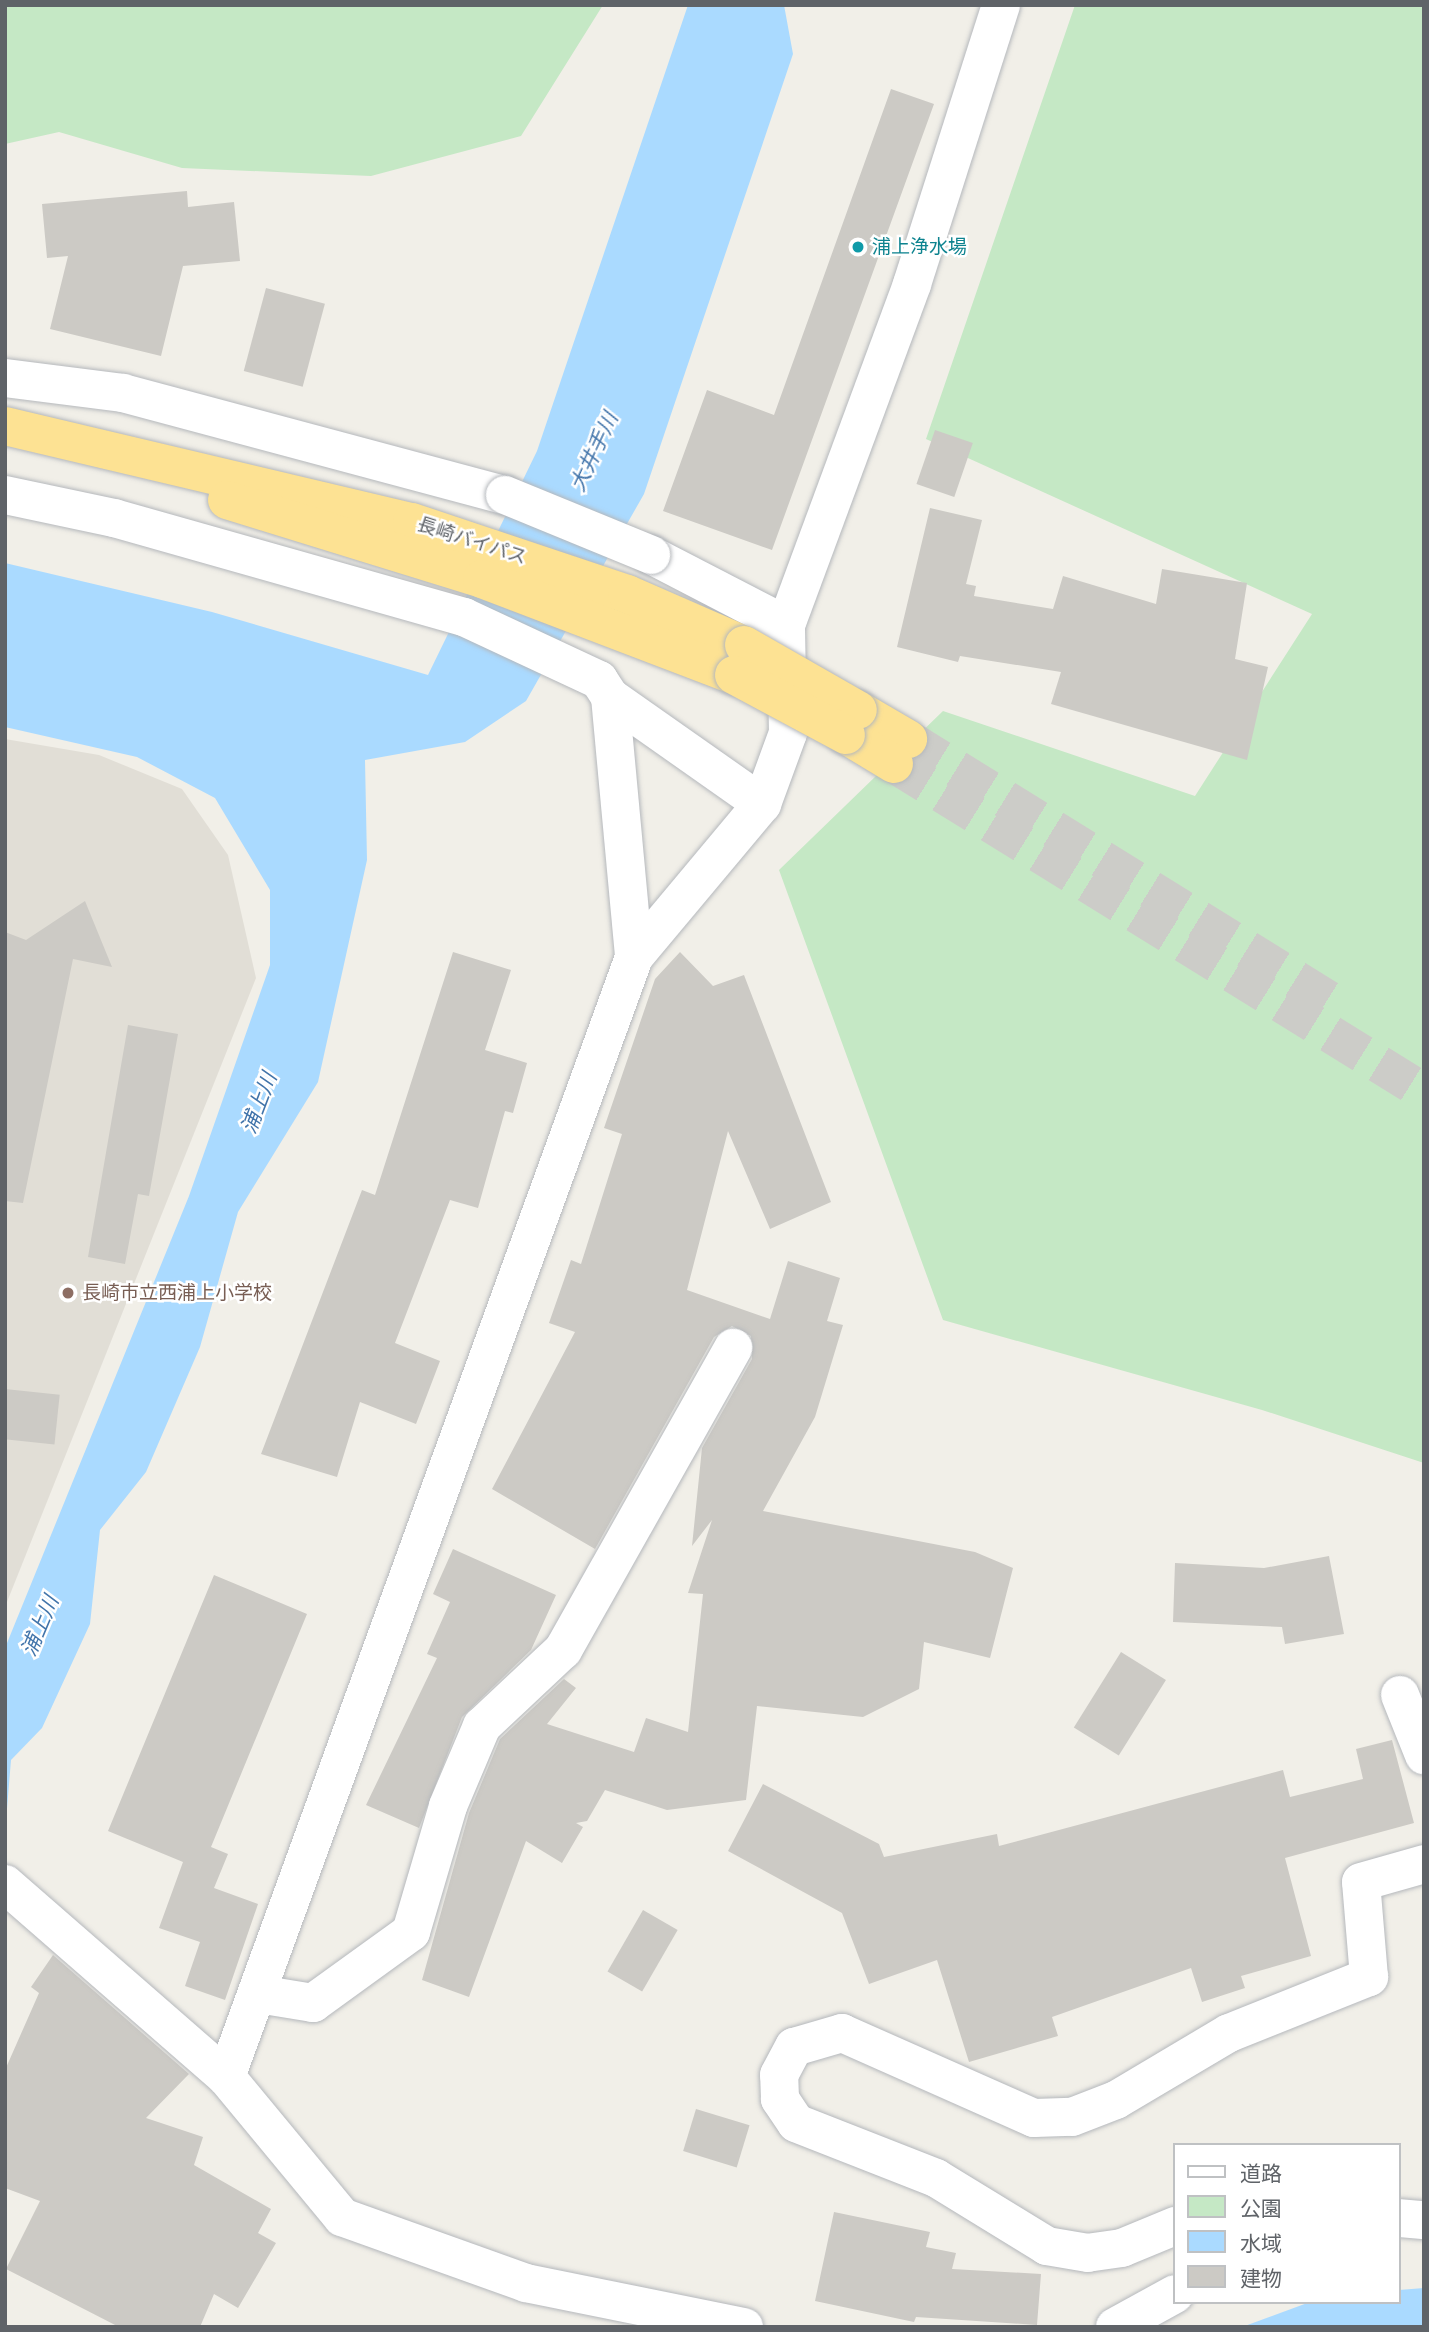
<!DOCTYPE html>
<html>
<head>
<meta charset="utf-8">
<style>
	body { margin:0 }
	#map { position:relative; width:1429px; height:2332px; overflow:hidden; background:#f1efe8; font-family:"PT Sans","Noto Sans JP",sans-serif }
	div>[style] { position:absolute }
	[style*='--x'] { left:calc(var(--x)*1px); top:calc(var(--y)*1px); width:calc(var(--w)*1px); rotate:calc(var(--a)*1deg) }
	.education>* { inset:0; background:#e1ded6 }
	.green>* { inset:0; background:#c5e8c5 }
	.water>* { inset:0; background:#aadaff }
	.building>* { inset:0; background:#cccac5; transform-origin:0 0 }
	.motorway-tunnel>* { height:38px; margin-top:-19px; transform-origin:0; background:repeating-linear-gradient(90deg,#ccccc8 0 38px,transparent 0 57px) }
	.roads { filter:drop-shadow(0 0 2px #b5b8bc) drop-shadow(0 0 2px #b5b8bc) }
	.minor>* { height:38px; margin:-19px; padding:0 19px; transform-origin:19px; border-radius:19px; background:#fff }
	.tertiary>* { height:38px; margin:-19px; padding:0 19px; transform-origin:19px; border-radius:19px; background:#fff }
	.motorway>* { height:38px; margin:-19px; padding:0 19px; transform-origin:19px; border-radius:19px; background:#fde293 }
	.bridges { filter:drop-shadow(0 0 2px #b5b8bc) drop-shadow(0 0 2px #b5b8bc) }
	.tertiary-bridge>* { height:38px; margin:-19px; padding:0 19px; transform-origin:19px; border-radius:19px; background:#fff }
	.motorway-bridge>* { height:38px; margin:-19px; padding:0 19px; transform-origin:19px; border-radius:19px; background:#fde293 }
	.dots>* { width:19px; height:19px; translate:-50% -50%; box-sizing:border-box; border:4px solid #fff; border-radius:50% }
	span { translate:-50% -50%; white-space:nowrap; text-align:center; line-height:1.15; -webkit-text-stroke:5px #fff; paint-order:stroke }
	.culture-label { font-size:19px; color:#0d838f }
	.left { translate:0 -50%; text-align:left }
	.street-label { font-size:19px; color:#5f6368 }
	.education-label { font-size:19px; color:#785e54 }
	.water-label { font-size:21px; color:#4174aa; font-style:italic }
	.frame { position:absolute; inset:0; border:7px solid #5f6368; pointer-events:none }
	.legend { position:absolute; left:1173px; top:2143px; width:228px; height:161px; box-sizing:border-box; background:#fff; border:2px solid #bfc1c3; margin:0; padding:9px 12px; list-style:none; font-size:21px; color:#5f6368 }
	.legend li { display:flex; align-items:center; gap:14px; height:35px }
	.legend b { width:35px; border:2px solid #bfc1c3 }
</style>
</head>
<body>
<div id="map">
	<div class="education">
		<i style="clip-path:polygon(5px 739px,99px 755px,182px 789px,228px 855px,256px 978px,5px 1607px)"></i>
	</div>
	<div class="green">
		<i style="clip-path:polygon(5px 5px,603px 5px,521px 136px,371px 176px,182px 168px,59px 132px,5px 144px)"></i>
		<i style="clip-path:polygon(1075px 5px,1424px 5px,1424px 1463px,1262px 1410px,943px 1320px,779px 870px,943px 711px,1195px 796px,1312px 614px,926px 439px)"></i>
	</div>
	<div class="water">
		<i style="clip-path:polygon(688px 5px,784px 5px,793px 54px,644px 494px,526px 701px,465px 742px,365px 760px,367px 860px,318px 1082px,238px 1212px,200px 1347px,146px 1472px,100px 1530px,90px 1624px,42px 1728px,11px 1760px,5px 1833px,5px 1648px,189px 1196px,270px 965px,270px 890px,215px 798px,137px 757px,5px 727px,5px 563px,212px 612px,428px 675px,537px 451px)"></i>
		<i style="clip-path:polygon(1424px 2288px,1424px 2327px,1242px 2327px,1310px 2302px,1399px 2302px,1399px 2290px)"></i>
	</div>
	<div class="building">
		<i style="clip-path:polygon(891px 89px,934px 104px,772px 550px,663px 511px,707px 390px,774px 415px)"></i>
		<i style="clip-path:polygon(187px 191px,188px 207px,234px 202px,240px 261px,183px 266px,161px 356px,50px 329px,68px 256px,47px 258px,42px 204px)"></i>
		<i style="left:266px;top:288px;width:61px;height:86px;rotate:15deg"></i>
		<i style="left:935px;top:430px;width:40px;height:57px;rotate:19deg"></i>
		<i style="clip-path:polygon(930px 508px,982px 520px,966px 584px,976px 586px,974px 596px,1053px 609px,1063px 576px,1156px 604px,1162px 569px,1247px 583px,1235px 659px,1268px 667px,1247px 760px,1051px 704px,1061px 672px,960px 656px,958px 662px,897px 647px)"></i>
		<i style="clip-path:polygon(85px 901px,112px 967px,73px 959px,23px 1203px,5px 1201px,5px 932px,26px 940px)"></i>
		<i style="clip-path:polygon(453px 952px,511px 970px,485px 1050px,527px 1063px,513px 1113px,505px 1111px,478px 1208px,450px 1200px,395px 1343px,440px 1361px,416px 1424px,360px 1402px,337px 1477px,261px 1454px,362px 1190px,375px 1195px)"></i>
		<i style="clip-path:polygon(680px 952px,713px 986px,744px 975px,831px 1202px,770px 1229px,728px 1131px,687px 1290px,770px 1319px,788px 1261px,840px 1278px,827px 1321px,843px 1325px,815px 1417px,763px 1511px,975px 1552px,1013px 1568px,990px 1658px,924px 1642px,919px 1689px,863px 1717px,757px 1706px,746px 1800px,667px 1810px,605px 1790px,587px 1821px,576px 1823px,583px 1827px,562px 1863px,526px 1841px,469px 1997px,422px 1980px,469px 1813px,500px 1739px,564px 1679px,576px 1688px,547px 1724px,634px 1752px,646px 1718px,688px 1732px,703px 1594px,688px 1593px,712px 1520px,692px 1546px,702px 1448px,752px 1359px,751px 1336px,732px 1326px,714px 1337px,595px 1549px,492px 1489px,575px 1332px,549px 1323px,571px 1260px,581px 1264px,622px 1134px,604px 1128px,655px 979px)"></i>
		<i style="clip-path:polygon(128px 1025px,178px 1034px,149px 1196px,138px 1194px,125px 1264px,88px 1257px)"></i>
		<i style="left:5px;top:1389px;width:55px;height:50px;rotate:6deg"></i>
		<i style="clip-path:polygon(453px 1549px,556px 1595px,531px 1650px,462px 1717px,419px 1828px,366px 1805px,437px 1658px,427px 1654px,450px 1602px,433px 1594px)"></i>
		<i style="clip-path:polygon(1329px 1556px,1344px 1634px,1285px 1644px,1282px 1627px,1173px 1622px,1175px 1563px,1264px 1568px)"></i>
		<i style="clip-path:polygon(214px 1575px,307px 1614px,211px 1847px,228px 1854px,214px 1888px,258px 1904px,225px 2000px,185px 1986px,200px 1942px,159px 1928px,183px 1862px,108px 1831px)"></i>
		<i style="left:1121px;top:1652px;width:53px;height:89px;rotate:32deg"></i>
		<i style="clip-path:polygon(1392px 1740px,1414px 1823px,1285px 1858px,1311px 1956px,1241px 1976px,1245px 1988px,1202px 2002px,1191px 1968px,1052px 2017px,1058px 2036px,969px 2062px,937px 1960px,869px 1984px,842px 1913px,728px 1851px,763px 1784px,879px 1844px,884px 1857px,997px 1834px,999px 1846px,1283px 1770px,1290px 1797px,1363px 1779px,1356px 1749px)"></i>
		<i style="left:643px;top:1910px;width:40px;height:71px;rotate:30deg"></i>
		<i style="clip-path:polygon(53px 1955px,189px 2074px,146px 2118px,203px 2137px,194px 2165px,271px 2209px,258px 2233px,276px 2243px,238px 2308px,214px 2294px,200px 2327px,119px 2327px,6px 2269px,40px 2201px,5px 2188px,5px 2070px,39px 1993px,31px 1987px)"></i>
		<i style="left:696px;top:2109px;width:56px;height:44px;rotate:17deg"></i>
		<i style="clip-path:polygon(834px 2212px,930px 2232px,926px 2247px,956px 2253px,952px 2269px,1041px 2274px,1037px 2325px,916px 2317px,914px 2322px,815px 2301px)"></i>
	</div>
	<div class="motorway-tunnel">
		<i style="--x:908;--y:739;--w:499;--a:31.8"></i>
		<i style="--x:894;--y:764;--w:623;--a:31.75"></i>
	</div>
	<div class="roads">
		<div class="minor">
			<i style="--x:610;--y:697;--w:261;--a:84.7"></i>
			<i style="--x:1400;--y:1695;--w:65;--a:68.2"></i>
			<i style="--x:5;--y:1884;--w:293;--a:41.1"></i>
			<i style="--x:258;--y:1994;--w:56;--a:9.3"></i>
			<i style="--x:313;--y:2003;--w:121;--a:-35.9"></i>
			<i style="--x:411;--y:1932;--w:131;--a:-73.6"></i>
			<i style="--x:448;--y:1806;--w:87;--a:-67"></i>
			<i style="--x:482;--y:1726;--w:111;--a:-43.2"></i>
			<i style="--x:563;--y:1650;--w:347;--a:-60.6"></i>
			<i style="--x:1175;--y:2226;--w:57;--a:157.5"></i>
			<i style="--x:1122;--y:2248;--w:34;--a:172"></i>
			<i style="--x:1088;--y:2253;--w:42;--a:-170.3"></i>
			<i style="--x:1047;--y:2246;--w:130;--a:-148.5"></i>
			<i style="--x:936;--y:2178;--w:150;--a:-158.6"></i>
			<i style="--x:796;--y:2123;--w:29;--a:-124"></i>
			<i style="--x:780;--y:2099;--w:24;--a:-92"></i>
			<i style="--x:779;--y:2075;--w:32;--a:-62"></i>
			<i style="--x:794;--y:2047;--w:50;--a:-16.3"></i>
			<i style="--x:842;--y:2033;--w:210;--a:23.9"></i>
			<i style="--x:1034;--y:2118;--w:38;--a:-2"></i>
			<i style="--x:1072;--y:2117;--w:47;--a:-21.1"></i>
			<i style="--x:1116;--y:2100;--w:131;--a:-30.7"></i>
			<i style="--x:1229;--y:2033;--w:151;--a:-21.8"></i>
			<i style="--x:1369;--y:1977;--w:95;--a:-94.8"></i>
			<i style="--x:1361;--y:1882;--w:66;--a:-15.9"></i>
		</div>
		<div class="tertiary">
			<i style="--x:5;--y:378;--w:119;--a:7.2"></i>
			<i style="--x:123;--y:393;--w:395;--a:15"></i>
			<i style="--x:5;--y:495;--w:111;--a:11.9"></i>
			<i style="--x:114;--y:518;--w:364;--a:15.8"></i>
			<i style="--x:464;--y:617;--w:149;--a:25"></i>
			<i style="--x:599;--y:680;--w:20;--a:57"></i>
			<i style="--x:610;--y:697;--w:186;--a:35.1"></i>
			<i style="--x:651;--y:555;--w:152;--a:27.4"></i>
			<i style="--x:1399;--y:2218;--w:25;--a:5"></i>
			<i style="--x:744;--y:2327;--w:222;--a:-168.6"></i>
			<i style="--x:526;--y:2283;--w:195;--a:-160.3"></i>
			<i style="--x:342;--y:2217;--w:182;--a:-129.6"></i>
			<i style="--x:226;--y:2077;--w:1192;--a:-69.98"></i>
			<i style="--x:634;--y:957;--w:199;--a:-50.1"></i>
			<i style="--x:762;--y:804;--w:76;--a:-69.9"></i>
			<i style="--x:788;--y:733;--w:108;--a:-91.1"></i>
			<i style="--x:786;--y:625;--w:364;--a:-69.7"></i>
			<i style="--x:912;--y:284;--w:293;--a:-72.3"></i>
			<i style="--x:1115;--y:2327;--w:68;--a:-28.8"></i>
		</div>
		<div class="motorway">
			<i style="--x:5;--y:426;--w:418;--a:13.3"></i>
			<i style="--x:412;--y:522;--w:227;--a:18.5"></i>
			<i style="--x:627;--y:594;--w:128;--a:23.6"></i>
			<i style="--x:227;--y:500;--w:267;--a:17.2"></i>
			<i style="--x:482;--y:579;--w:270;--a:20.9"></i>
			<i style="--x:858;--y:710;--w:58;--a:30.1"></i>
			<i style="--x:846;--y:735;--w:56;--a:31.1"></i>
		</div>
	</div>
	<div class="bridges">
		<div class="tertiary-bridge">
			<i style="--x:505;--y:495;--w:158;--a:22.3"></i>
		</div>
		<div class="motorway-bridge">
			<i style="--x:744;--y:645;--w:131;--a:29.7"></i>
			<i style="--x:734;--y:675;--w:127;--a:28.2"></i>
		</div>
	</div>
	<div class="dots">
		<i style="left:858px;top:247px;background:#0f9aa8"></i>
		<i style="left:68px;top:1293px;background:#8d6e63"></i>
	</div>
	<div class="culture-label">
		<span class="left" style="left:872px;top:247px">浦上浄水場</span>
	</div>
	<div class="street-label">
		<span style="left:472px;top:541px;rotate:18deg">長崎バイパス</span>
	</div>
	<div class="education-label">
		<span class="left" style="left:82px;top:1293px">長崎市立西浦上小学校</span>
	</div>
	<div class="water-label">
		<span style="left:594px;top:452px;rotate:-65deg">大井手川</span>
		<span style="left:259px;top:1103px;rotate:-69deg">浦上川</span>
		<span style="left:40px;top:1626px;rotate:-67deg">浦上川</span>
	</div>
	<div class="frame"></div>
	<ul class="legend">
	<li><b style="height:9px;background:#fff"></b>道路</li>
	<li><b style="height:19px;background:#c5e8c5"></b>公園</li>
	<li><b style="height:19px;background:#aadaff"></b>水域</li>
	<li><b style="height:19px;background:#cccac5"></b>建物</li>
	</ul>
</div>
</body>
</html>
